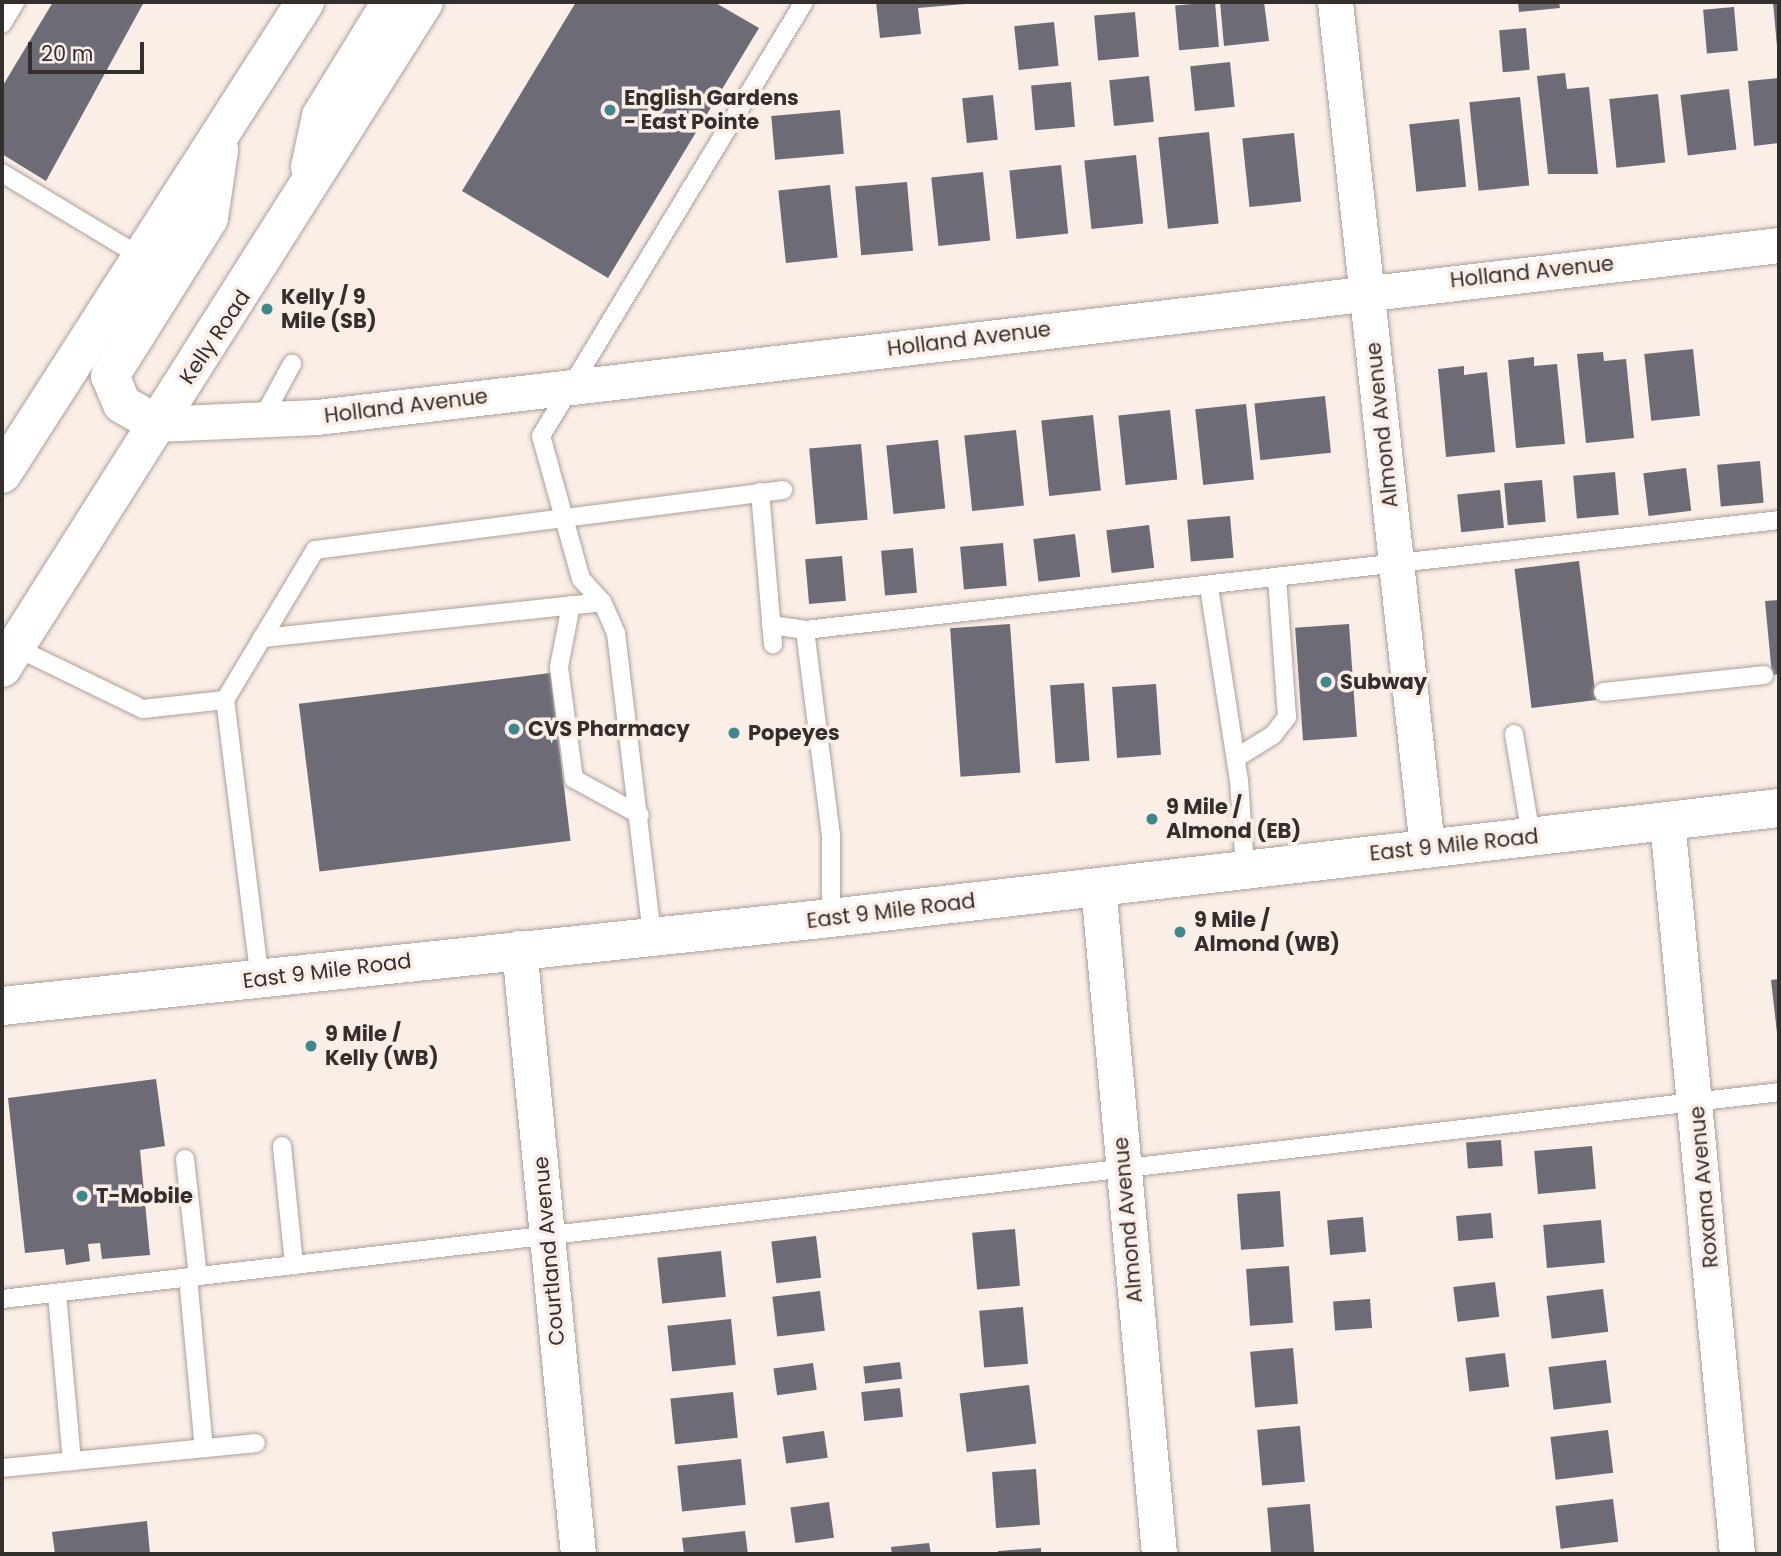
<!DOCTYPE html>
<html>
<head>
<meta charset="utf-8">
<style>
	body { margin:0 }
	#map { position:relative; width:1781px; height:1556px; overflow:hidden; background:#fbeee7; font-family:Poppins,sans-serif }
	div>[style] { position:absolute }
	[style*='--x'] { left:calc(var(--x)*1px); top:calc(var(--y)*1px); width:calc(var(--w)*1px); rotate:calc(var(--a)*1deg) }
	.building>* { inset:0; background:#6c6b76; transform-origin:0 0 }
	.roads { filter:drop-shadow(0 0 2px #aca09a) drop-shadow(0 0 2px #aca09a) }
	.lane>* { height:18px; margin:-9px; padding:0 9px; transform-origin:9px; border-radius:9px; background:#fff }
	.street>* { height:35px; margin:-17.5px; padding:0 17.5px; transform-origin:17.5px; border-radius:17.5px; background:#fff }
	.secondary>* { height:38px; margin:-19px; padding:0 19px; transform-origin:19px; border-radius:19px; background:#fff }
	.dots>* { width:19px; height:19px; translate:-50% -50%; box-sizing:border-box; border:4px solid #fbeee7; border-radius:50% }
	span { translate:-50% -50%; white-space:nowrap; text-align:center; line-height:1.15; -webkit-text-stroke:7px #fbeee7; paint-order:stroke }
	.poi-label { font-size:21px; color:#342f2c; font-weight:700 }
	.left { translate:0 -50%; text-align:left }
	.street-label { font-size:21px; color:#342f2c }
	.frame { position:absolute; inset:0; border:4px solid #342f2c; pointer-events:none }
	.scale { position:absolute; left:28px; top:42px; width:116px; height:32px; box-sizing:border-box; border:4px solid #342f2c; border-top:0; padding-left:9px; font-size:21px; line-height:24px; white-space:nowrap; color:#342f2c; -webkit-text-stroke:5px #fbeee7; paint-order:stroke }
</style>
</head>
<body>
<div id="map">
	<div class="building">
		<i style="clip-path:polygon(53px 2px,144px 2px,46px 181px,2px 154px,2px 87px)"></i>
		<i style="clip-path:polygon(576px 2px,714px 2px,759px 28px,608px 278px,462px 191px)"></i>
		<i style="clip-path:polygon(876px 2px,965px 2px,965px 4px,918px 8px,921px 34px,880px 38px)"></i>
		<i style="left:1215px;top:2px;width:45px;height:40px;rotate:85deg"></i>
		<i style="clip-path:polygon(1220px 2px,1264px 2px,1269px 41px,1224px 46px)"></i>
		<i style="clip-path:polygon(1518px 2px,1559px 2px,1560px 8px,1519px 12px)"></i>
		<i style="clip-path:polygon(1773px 2px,1779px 2px,1779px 46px,1777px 46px)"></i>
		<i style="left:1734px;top:7px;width:44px;height:31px;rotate:85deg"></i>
		<i style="left:1135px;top:12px;width:45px;height:41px;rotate:85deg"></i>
		<i style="left:1054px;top:22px;width:44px;height:40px;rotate:84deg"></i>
		<i style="left:1526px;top:28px;width:42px;height:27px;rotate:85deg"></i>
		<i style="left:1230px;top:62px;width:45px;height:40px;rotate:84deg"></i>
		<i style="clip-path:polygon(1565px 73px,1567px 89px,1589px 87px,1598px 174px,1548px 174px,1537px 76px)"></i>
		<i style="left:1149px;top:76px;width:46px;height:40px;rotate:84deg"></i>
		<i style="clip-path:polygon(1779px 78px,1779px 143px,1754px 146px,1748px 81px)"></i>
		<i style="left:1071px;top:82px;width:45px;height:40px;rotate:85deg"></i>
		<i style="left:1729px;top:89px;width:61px;height:49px;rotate:83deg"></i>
		<i style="left:1658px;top:94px;width:69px;height:49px;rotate:84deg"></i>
		<i style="left:993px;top:95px;width:45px;height:31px;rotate:84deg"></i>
		<i style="left:1520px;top:97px;width:89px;height:51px;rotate:84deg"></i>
		<i style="left:840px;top:110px;width:44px;height:69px;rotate:85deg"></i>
		<i style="left:1459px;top:119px;width:68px;height:50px;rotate:84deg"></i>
		<i style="left:1209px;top:132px;width:92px;height:51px;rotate:84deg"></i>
		<i style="left:1294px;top:133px;width:69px;height:52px;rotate:84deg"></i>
		<i style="left:1136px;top:155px;width:69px;height:52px;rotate:84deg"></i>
		<i style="left:1061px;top:165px;width:69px;height:52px;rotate:84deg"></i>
		<i style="left:983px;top:172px;width:69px;height:52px;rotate:84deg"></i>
		<i style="left:907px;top:182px;width:69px;height:52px;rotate:85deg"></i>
		<i style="left:830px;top:185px;width:73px;height:52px;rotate:84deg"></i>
		<i style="left:1693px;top:349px;width:67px;height:49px;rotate:84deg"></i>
		<i style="clip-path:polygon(1603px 352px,1604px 361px,1626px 359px,1634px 438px,1586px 443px,1577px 354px)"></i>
		<i style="clip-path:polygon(1534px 357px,1534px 366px,1557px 364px,1565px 444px,1516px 448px,1508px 360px)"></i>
		<i style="clip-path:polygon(1464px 366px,1464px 375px,1487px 372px,1495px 452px,1446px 457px,1438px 369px)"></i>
		<i style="left:1325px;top:396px;width:57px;height:71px;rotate:84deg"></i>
		<i style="left:1246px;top:404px;width:76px;height:51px;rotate:84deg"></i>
		<i style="left:1170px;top:410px;width:70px;height:52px;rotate:84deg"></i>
		<i style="left:1093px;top:415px;width:76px;height:52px;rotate:84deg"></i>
		<i style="left:1016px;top:430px;width:76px;height:52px;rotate:84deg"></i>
		<i style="left:938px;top:440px;width:69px;height:52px;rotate:84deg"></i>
		<i style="left:861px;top:444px;width:76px;height:52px;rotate:85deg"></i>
		<i style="left:1760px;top:461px;width:42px;height:43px;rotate:85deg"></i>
		<i style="left:1686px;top:468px;width:43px;height:43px;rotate:83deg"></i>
		<i style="left:1615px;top:472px;width:43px;height:42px;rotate:85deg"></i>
		<i style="left:1542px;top:480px;width:42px;height:38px;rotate:85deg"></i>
		<i style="left:1500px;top:490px;width:38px;height:43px;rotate:84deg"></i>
		<i style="left:1230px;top:516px;width:42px;height:43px;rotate:85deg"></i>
		<i style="left:1149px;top:525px;width:43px;height:43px;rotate:83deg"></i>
		<i style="left:1075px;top:534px;width:43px;height:42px;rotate:83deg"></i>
		<i style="left:1003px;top:543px;width:43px;height:43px;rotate:85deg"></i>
		<i style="left:913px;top:548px;width:45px;height:32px;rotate:85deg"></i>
		<i style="left:842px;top:556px;width:45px;height:37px;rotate:85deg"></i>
		<i style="left:1579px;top:561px;width:140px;height:65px;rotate:83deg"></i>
		<i style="clip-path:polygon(1779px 600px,1779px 674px,1772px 675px,1765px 601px)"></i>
		<i style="left:1010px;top:624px;width:149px;height:60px;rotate:86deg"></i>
		<i style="left:1349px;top:624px;width:113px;height:54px;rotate:86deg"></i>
		<i style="left:550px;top:673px;width:169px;height:253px;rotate:83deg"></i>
		<i style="left:1084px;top:683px;width:78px;height:34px;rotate:86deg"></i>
		<i style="left:1156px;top:684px;width:71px;height:44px;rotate:86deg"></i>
		<i style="clip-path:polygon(1779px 979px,1779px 1033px,1777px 1033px,1771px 980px)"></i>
		<i style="clip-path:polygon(156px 1079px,165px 1146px,140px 1150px,150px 1255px,102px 1259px,100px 1243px,88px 1244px,90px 1261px,66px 1265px,64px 1249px,25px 1253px,8px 1098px)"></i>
		<i style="left:1501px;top:1140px;width:26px;height:35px;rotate:86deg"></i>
		<i style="left:1592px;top:1146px;width:43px;height:58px;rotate:85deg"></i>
		<i style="left:1280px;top:1191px;width:56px;height:43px;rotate:86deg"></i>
		<i style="left:1491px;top:1213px;width:25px;height:35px;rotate:85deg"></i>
		<i style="left:1363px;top:1217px;width:35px;height:36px;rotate:85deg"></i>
		<i style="left:1601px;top:1220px;width:43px;height:58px;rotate:85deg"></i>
		<i style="left:1015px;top:1229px;width:57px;height:43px;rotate:85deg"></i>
		<i style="left:816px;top:1236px;width:42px;height:45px;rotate:83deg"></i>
		<i style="left:721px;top:1251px;width:46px;height:64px;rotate:84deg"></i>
		<i style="left:1289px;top:1266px;width:57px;height:43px;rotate:86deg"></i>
		<i style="left:1495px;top:1282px;width:35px;height:42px;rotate:83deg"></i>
		<i style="left:1603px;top:1289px;width:43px;height:57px;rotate:83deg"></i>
		<i style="left:820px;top:1291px;width:40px;height:48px;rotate:83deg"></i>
		<i style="left:1370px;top:1299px;width:29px;height:37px;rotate:86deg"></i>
		<i style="left:1023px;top:1307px;width:57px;height:44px;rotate:85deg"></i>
		<i style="left:731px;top:1319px;width:46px;height:64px;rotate:84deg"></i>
		<i style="left:1293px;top:1348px;width:56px;height:43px;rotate:85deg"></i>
		<i style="left:1505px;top:1353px;width:34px;height:40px;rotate:83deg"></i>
		<i style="left:1606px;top:1360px;width:43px;height:58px;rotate:83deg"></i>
		<i style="left:900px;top:1362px;width:17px;height:37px;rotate:83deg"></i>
		<i style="left:813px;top:1363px;width:27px;height:40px;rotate:82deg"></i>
		<i style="left:1029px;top:1385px;width:59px;height:70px;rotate:83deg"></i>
		<i style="left:900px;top:1388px;width:29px;height:39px;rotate:84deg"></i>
		<i style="left:733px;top:1392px;width:46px;height:63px;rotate:84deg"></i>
		<i style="left:1300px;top:1426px;width:56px;height:43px;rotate:85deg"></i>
		<i style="left:1608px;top:1430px;width:43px;height:58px;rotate:83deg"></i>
		<i style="left:824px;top:1431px;width:27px;height:42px;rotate:82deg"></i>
		<i style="left:741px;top:1459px;width:46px;height:64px;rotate:84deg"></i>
		<i style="left:1036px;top:1469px;width:56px;height:44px;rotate:86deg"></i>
		<i style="left:1613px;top:1499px;width:43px;height:58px;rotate:83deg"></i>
		<i style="left:829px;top:1502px;width:36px;height:39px;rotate:82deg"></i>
		<i style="left:1310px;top:1504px;width:50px;height:43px;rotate:85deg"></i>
		<i style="clip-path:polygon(147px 1521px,150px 1554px,55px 1554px,52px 1532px)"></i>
		<i style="clip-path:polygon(745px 1531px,748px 1554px,684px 1554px,682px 1538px)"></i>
		<i style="clip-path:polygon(929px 1543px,931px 1554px,892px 1554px,891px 1547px)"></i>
		<i style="clip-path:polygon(1041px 1548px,1041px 1554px,998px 1554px,998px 1551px)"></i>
	</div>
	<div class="roads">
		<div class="lane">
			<i style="--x:2;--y:24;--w:26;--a:-59"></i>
			<i style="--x:2;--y:173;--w:165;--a:31.1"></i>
			<i style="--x:262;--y:419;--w:63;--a:-61.4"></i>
			<i style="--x:760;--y:492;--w:153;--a:85.1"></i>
			<i style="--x:1209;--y:587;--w:195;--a:81.2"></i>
			<i style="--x:1239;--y:780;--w:89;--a:86.1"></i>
			<i style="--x:571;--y:605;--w:63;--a:101"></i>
			<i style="--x:559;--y:667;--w:113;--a:82.4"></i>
			<i style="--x:574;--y:779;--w:75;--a:28.6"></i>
			<i style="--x:771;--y:625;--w:34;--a:8"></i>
			<i style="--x:805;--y:630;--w:207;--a:82.8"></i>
			<i style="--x:831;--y:835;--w:83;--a:90"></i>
			<i style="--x:805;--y:630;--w:980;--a:-6.44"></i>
			<i style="--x:262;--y:638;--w:342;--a:-6"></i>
			<i style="--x:13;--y:646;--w:144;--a:25.9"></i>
			<i style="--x:143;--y:709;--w:82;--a:-6.3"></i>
			<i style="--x:1603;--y:692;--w:162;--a:-6"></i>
			<i style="--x:1514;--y:734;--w:103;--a:80.5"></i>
			<i style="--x:1236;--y:758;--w:44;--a:-31.9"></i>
			<i style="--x:1273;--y:735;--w:23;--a:-52"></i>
			<i style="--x:1287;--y:717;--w:138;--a:-94.1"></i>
			<i style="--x:652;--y:935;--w:304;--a:-96.8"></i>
			<i style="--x:616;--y:633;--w:34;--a:-114"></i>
			<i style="--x:602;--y:602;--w:31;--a:-132"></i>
			<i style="--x:581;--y:579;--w:148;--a:-105.6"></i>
			<i style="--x:541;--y:436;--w:507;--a:-58.78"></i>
			<i style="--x:260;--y:980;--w:282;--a:-97.1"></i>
			<i style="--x:225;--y:700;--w:175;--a:-59"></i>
			<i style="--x:315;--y:550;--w:472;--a:-7.3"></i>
			<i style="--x:282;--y:1146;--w:120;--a:84.2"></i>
			<i style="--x:185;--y:1159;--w:118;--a:83.7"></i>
			<i style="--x:188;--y:1277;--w:172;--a:84.7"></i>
			<i style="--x:57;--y:1294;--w:168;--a:84.9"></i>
			<i style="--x:2;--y:1299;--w:1789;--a:-6.64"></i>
			<i style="--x:2;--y:1468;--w:255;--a:-5.6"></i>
		</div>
		<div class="street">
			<i style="--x:1335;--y:2;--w:851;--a:83.79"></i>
			<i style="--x:157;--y:424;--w:160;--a:-2.5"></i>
			<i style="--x:317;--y:417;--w:1472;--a:-6.71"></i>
			<i style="--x:1667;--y:821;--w:736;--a:84.54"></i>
			<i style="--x:1098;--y:886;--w:671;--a:84.78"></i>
			<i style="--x:519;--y:948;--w:609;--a:84.44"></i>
		</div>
		<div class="secondary">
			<i style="--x:310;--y:167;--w:52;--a:-77.8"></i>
			<i style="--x:321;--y:116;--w:134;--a:-58.4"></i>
			<i style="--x:157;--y:424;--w:40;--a:-150.3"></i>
			<i style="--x:122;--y:404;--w:30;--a:-113"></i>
			<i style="--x:110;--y:376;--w:186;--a:-57.9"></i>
			<i style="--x:209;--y:218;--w:69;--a:-81.6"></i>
			<i style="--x:2;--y:474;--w:561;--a:-57.3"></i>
			<i style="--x:2;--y:668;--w:788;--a:-57.64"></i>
			<i style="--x:2;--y:1006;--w:834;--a:-6.06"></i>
			<i style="--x:831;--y:918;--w:954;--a:-6.62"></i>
		</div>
	</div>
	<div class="dots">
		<i style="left:610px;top:110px;background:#3f878d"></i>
		<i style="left:267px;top:309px;background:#3f878d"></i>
		<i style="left:1326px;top:682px;background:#3f878d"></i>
		<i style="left:514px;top:729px;background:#3f878d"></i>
		<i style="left:734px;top:733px;background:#3f878d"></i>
		<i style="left:1152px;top:819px;background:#3f878d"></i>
		<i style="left:1180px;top:932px;background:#3f878d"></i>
		<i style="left:311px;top:1046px;background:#3f878d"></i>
		<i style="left:82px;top:1196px;background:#3f878d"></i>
	</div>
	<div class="poi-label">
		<span class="left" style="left:624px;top:110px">English Gardens<br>- East Pointe</span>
		<span class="left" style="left:281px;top:309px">Kelly / 9<br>Mile (SB)</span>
		<span class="left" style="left:1340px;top:682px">Subway</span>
		<span class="left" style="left:528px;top:729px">CVS Pharmacy</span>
		<span class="left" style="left:748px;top:733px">Popeyes</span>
		<span class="left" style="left:1166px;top:819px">9 Mile /<br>Almond (EB)</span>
		<span class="left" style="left:1194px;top:932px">9 Mile /<br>Almond (WB)</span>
		<span class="left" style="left:325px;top:1046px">9 Mile /<br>Kelly (WB)</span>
		<span class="left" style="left:96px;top:1196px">T-Mobile</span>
	</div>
	<div class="street-label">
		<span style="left:1532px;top:272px;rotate:-6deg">Holland Avenue</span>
		<span style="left:215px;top:337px;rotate:-56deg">Kelly Road</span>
		<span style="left:969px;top:339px;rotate:-7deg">Holland Avenue</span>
		<span style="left:406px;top:406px;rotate:-7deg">Holland Avenue</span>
		<span style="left:1382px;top:425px;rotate:-96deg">Almond Avenue</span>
		<span style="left:1454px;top:845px;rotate:-6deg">East 9 Mile Road</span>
		<span style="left:891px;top:911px;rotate:-7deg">East 9 Mile Road</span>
		<span style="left:327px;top:971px;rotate:-7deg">East 9 Mile Road</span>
		<span style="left:1704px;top:1187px;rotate:-95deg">Roxana Avenue</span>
		<span style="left:1128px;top:1220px;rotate:-95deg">Almond Avenue</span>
		<span style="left:549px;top:1251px;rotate:-95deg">Courtland Avenue</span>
	</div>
	<div class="frame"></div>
	<div class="scale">20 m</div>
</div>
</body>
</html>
